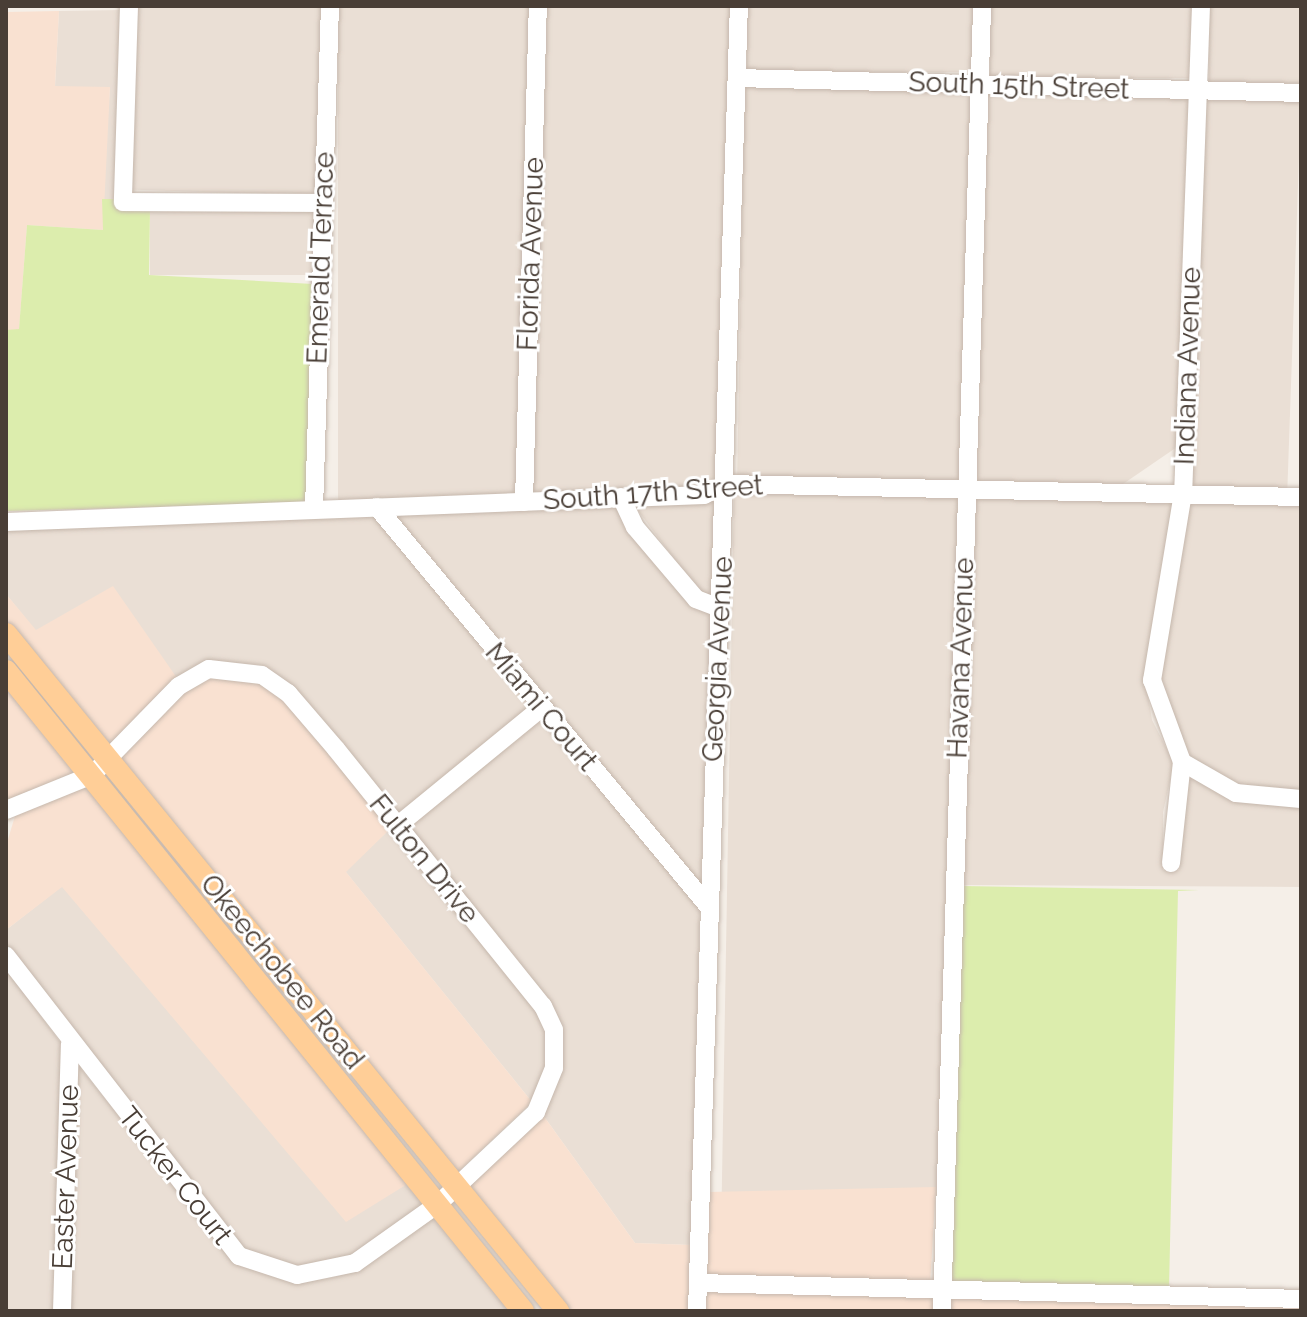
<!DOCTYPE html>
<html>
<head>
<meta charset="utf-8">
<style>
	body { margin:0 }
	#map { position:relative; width:1307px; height:1317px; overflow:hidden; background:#f5efe8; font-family:Raleway,sans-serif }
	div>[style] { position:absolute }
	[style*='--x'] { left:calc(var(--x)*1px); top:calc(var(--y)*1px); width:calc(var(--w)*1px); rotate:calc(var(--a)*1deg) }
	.residential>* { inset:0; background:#eadfd5; transform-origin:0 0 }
	.commercial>* { inset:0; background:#f9e1d1 }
	.green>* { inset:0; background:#dcedad }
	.roads { filter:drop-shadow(0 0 2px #c5b7ac) drop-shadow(0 0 2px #c5b7ac) }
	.minor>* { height:18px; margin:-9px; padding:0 9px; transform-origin:9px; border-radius:9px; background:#fff }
	.major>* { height:22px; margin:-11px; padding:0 11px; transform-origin:11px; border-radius:11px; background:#ffce97 }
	span { translate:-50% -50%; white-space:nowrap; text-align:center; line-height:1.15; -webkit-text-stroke:6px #fff; paint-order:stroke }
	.street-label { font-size:28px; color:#493e36 }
	.frame { position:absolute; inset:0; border:8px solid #493e36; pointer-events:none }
</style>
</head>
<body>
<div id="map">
	<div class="residential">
		<i style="left:322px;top:6px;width:190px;height:186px;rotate:92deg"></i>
		<i style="left:338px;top:6px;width:193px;height:496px"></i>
		<i style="clip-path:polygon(547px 6px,731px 6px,719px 480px,702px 488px,532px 494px)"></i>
		<i style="left:747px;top:6px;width:227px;height:66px"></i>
		<i style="left:990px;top:6px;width:203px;height:72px"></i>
		<i style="left:1209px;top:6px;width:92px;height:77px"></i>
		<i style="clip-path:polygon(121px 10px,116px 199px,102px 199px,110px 87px,55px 87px,59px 11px)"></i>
		<i style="left:744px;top:86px;width:227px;height:391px;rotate:1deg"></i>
		<i style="clip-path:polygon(987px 92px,1190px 97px,1177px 447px,1123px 484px,975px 481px)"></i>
		<i style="left:1206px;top:97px;width:95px;height:389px;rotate:2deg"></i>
		<i style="left:150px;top:210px;width:165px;height:65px"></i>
		<i style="left:734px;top:491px;width:224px;height:701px;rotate:1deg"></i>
		<i style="clip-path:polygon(974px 495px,1174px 499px,1145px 678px,1152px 720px,1174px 763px,1163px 812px,1163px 870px,1179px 870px,1187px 773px,1235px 800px,1301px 806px,1301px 887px,963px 885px)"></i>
		<i style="clip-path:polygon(718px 496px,712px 598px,700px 593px,633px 504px)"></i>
		<i style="clip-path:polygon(1190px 500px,1301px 504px,1301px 791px,1239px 786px,1188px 757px,1160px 679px)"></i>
		<i style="clip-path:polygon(616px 505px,711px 613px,701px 885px,392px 513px)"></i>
		<i style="clip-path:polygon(374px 514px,530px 707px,398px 815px,263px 665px,209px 662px,177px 679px,35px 630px,6px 594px,6px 529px)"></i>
		<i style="clip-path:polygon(540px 719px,700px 908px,692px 1245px,635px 1243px,543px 1115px,561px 1070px,562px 1030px,407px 827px)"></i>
		<i style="clip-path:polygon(390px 829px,536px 1010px,546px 1032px,546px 1067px,532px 1102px,345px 871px)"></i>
		<i style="clip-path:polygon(62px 886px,346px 1221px,409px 1182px,426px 1204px,351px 1257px,297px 1267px,244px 1251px,8px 945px,6px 930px)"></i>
		<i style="clip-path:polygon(6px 969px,63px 1046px,54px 1311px,6px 1311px)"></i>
		<i style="clip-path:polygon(78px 1065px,235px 1262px,298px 1282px,331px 1278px,358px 1270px,435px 1215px,512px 1311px,70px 1311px)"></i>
	</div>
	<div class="commercial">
		<i style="clip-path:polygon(59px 11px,55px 86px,110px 87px,103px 230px,27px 225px,19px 330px,6px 330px,6px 12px)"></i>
		<i style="clip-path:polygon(113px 586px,177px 678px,110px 749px,6px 622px,6px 594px,36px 630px)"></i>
		<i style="clip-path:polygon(212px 676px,258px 682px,282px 698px,390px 829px,346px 872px,532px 1102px,456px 1174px,120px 760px,184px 692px)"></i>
		<i style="clip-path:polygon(6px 683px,80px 773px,6px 803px)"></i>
		<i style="clip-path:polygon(89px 784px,409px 1183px,346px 1222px,62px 887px,6px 930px,6px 846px,15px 816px)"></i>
		<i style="clip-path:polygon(543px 1115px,635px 1243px,692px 1245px,689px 1311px,568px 1311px,465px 1185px)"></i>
		<i style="clip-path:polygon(936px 1187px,930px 1284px,707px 1276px,709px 1192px)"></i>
		<i style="clip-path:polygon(706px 1290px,935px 1298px,934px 1311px,705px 1311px)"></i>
		<i style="clip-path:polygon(950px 1298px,1301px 1306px,1301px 1311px,950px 1311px)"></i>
	</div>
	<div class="green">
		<i style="clip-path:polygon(102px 199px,116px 199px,116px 209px,150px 210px,149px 275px,313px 284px,306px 503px,6px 511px,6px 330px,19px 329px,27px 225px,103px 230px)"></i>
		<i style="clip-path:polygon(963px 886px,1199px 890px,1178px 891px,1169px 1289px,951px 1284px)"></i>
	</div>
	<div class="roads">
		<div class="minor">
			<i style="--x:129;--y:6;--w:196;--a:91.8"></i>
			<i style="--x:123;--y:202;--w:200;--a:0.3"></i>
			<i style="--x:1201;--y:6;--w:487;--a:92.1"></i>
			<i style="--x:1183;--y:493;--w:190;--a:99.4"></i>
			<i style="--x:1152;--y:680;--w:87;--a:69.9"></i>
			<i style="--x:1182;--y:762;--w:62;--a:29.9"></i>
			<i style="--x:1236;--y:793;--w:65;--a:5.3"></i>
			<i style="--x:737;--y:78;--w:564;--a:1.52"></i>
			<i style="--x:621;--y:497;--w:33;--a:65"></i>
			<i style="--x:635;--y:527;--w:94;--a:49.7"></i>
			<i style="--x:696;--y:599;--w:26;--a:21"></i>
			<i style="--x:524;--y:502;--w:496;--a:-88.4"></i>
			<i style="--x:377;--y:507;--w:518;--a:50.32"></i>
			<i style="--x:314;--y:509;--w:503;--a:-88.18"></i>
			<i style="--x:6;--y:522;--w:699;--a:-2.22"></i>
			<i style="--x:704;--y:495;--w:25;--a:-26"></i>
			<i style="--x:727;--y:484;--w:574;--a:1.3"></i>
			<i style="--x:6;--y:810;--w:93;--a:-22.1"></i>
			<i style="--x:92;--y:775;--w:124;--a:-45.7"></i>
			<i style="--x:179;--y:686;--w:34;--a:-30"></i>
			<i style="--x:209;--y:669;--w:53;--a:6.5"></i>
			<i style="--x:262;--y:675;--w:32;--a:35"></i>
			<i style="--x:288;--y:693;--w:74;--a:49.4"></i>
			<i style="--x:336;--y:749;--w:330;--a:51.2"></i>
			<i style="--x:543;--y:1006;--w:26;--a:65"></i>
			<i style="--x:554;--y:1030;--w:38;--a:90"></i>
			<i style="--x:554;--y:1068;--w:48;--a:112.2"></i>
			<i style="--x:536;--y:1112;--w:134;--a:136.8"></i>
			<i style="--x:438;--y:1204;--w:102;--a:144.6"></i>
			<i style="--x:355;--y:1263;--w:59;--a:168.3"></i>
			<i style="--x:297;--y:1275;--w:61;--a:-161.9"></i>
			<i style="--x:239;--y:1256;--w:380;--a:-127.8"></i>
			<i style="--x:397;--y:826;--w:186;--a:-39.3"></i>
			<i style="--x:1171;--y:863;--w:102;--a:-83.8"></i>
			<i style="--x:699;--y:1283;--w:602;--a:1.52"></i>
			<i style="--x:62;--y:1311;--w:267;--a:-88.3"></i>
			<i style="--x:697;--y:1311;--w:1306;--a:-88.16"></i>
			<i style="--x:942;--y:1311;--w:1306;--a:-88.24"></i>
		</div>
		<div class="major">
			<i style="--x:6;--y:634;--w:874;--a:50.81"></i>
			<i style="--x:6;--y:671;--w:823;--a:51.07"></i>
		</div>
	</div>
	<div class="street-label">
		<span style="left:1019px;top:86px;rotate:2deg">South 15th Street</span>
		<span style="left:531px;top:254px;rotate:-88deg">Florida Avenue</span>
		<span style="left:321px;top:258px;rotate:-88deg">Emerald Terrace</span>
		<span style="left:1188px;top:366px;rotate:-88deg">Indiana Avenue</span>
		<span style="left:653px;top:493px;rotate:-4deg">South 17th Street</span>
		<span style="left:961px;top:658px;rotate:-88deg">Havana Avenue</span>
		<span style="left:718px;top:659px;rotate:-87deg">Georgia Avenue</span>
		<span style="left:541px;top:707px;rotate:50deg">Miami Court</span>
		<span style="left:424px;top:859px;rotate:51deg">Fulton Drive</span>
		<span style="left:282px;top:972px;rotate:51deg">Okeechobee Road</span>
		<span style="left:175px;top:1176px;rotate:52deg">Tucker Court</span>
		<span style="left:66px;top:1177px;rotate:-88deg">Easter Avenue</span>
	</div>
	<div class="frame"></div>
</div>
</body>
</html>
